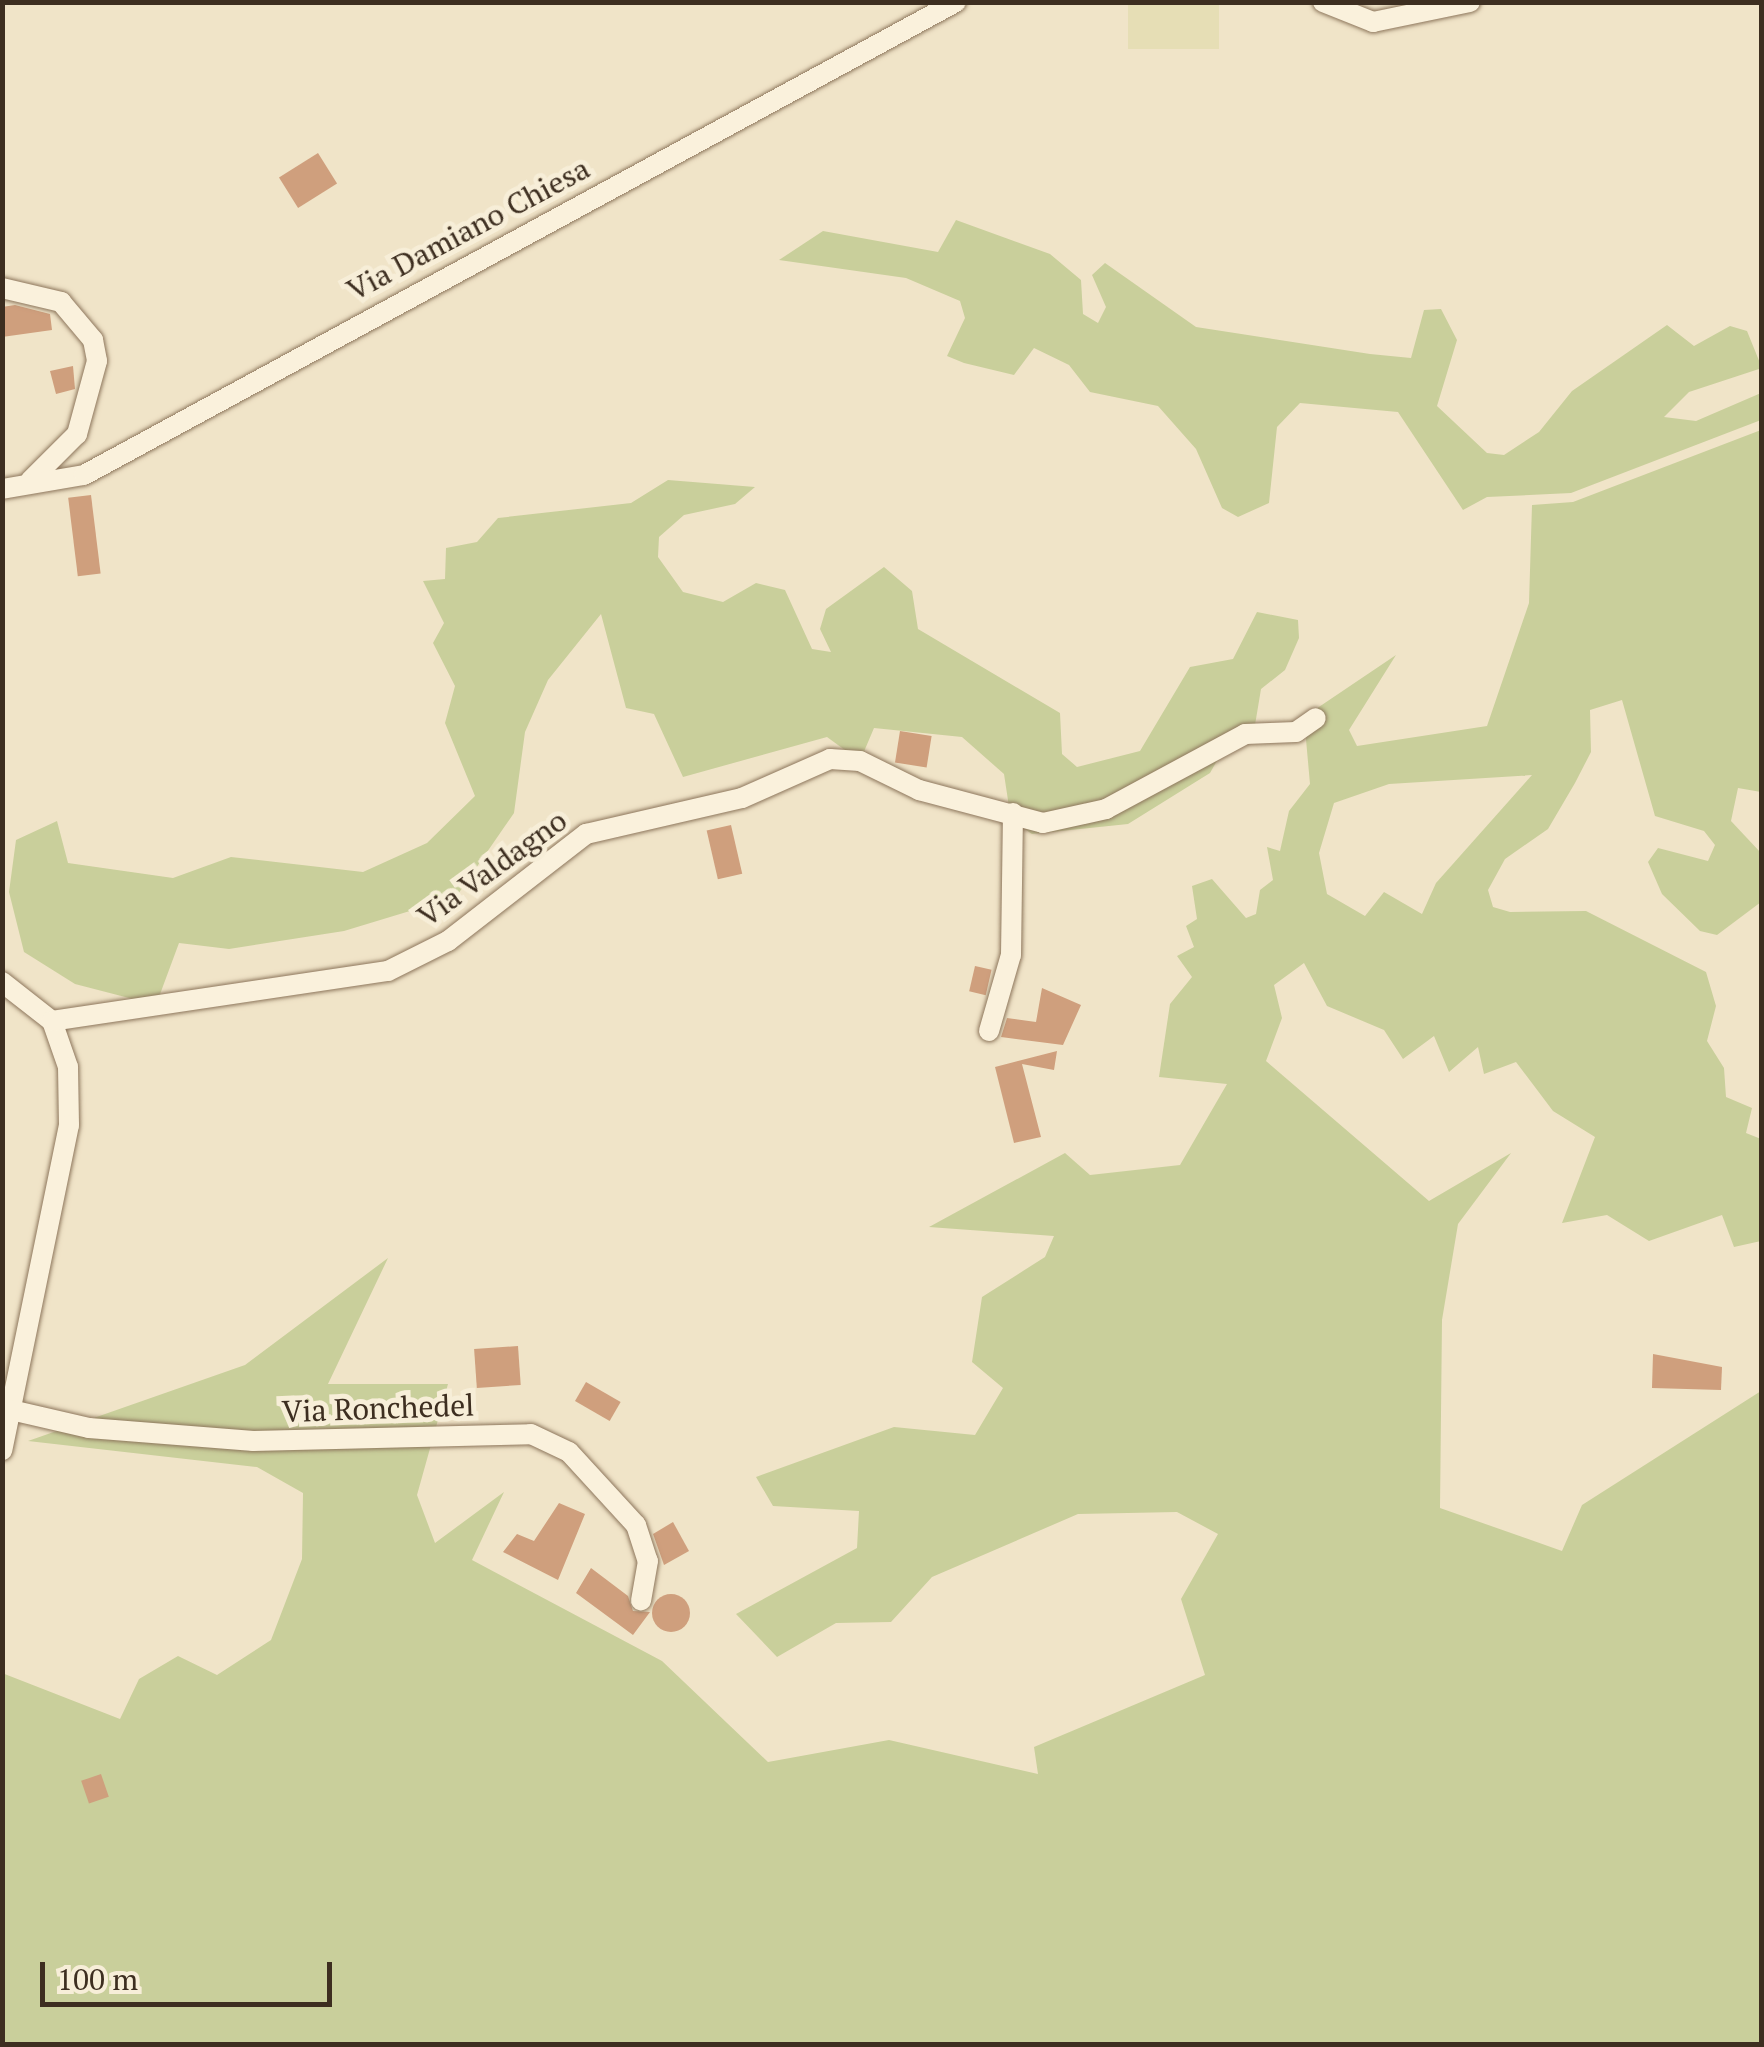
<!DOCTYPE html>
<html>
<head>
<meta charset="utf-8">
<style>
	body { margin:0 }
	#map { position:relative; width:1764px; height:2047px; overflow:hidden; background:#f0e4c8; font-family:"PT Serif",serif }
	div>[style] { position:absolute }
	[style*='--x'] { left:calc(var(--x)*1px); top:calc(var(--y)*1px); width:calc(var(--w)*1px); rotate:calc(var(--a)*1deg) }
	.farmland>* { inset:0; background:#e6deb5; transform-origin:0 0 }
	.green>* { inset:0; background:#c9cf9b }
	.building>* { inset:0; background:#cf9f7d; transform-origin:0 0 }
	.round { border-radius:50% }
	.roads { filter:drop-shadow(0 0 2px #8d765c) drop-shadow(0 0 2px #8d765c) }
	.minor>* { height:20px; margin:-10px; padding:0 10px; transform-origin:10px; border-radius:10px; background:#faf1dc }
	span { translate:-50% -50%; white-space:nowrap; text-align:center; line-height:1.15; -webkit-text-stroke:10px #f7eed8; paint-order:stroke }
	.street-label { font-size:30px; color:#3d2e20 }
	.frame { position:absolute; inset:0; border:5px solid #3d2e20; pointer-events:none }
	.scale { position:absolute; left:40px; top:1962px; width:292px; height:45px; box-sizing:border-box; border:5px solid #3d2e20; border-top:0; padding-left:12px; font-size:30px; line-height:35px; white-space:nowrap; color:#3d2e20; -webkit-text-stroke:8px #f7eed8; paint-order:stroke }
</style>
</head>
<body>
<div id="map">
	<div class="farmland">
		<i style="left:1128px;top:3px;width:91px;height:46px"></i>
	</div>
	<div class="green">
		<i style="clip-path:polygon(956px 220px,1050px 254px,1081px 280px,1083px 314px,1098px 323px,1106px 307px,1092px 275px,1105px 263px,1196px 327px,1370px 354px,1411px 358px,1424px 310px,1441px 309px,1457px 340px,1437px 406px,1487px 453px,1504px 455px,1539px 432px,1572px 391px,1667px 325px,1694px 346px,1730px 326px,1747px 331px,1762px 368px,1689px 392px,1664px 417px,1696px 421px,1761px 393px,1761px 420px,1571px 493px,1487px 497px,1463px 510px,1398px 412px,1300px 403px,1277px 427px,1269px 503px,1238px 517px,1222px 508px,1196px 449px,1158px 406px,1090px 392px,1069px 365px,1034px 348px,1014px 375px,964px 363px,947px 356px,965px 318px,960px 301px,906px 278px,779px 260px,823px 231px,938px 252px)"></i>
		<i style="clip-path:polygon(evenodd,1761px 430px,1761px 792px,1738px 788px,1731px 821px,1761px 853px,1761px 902px,1717px 935px,1700px 931px,1662px 894px,1648px 862px,1658px 848px,1708px 861px,1715px 845px,1704px 831px,1655px 816px,1622px 700px,1590px 710px,1591px 752px,1575px 783px,1548px 829px,1505px 859px,1488px 890px,1493px 907px,1510px 912px,1586px 911px,1706px 972px,1716px 1006px,1707px 1041px,1724px 1068px,1726px 1097px,1752px 1108px,1746px 1133px,1761px 1139px,1761px 1241px,1734px 1247px,1722px 1215px,1649px 1241px,1607px 1215px,1562px 1223px,1595px 1137px,1553px 1111px,1516px 1062px,1484px 1074px,1478px 1047px,1449px 1072px,1434px 1036px,1403px 1059px,1384px 1030px,1327px 1006px,1304px 963px,1274px 985px,1282px 1018px,1266px 1061px,1429px 1201px,1511px 1153px,1458px 1224px,1442px 1320px,1440px 1508px,1562px 1551px,1582px 1505px,1761px 1391px,1761px 2044px,3px 2044px,2px 1673px,120px 1719px,139px 1679px,178px 1656px,217px 1675px,271px 1640px,302px 1559px,303px 1493px,257px 1467px,28px 1441px,245px 1365px,388px 1258px,328px 1384px,448px 1384px,417px 1495px,435px 1543px,504px 1492px,472px 1560px,662px 1661px,768px 1762px,889px 1740px,1038px 1774px,1034px 1747px,1205px 1675px,1181px 1599px,1218px 1534px,1177px 1512px,1078px 1514px,932px 1577px,891px 1622px,836px 1623px,777px 1657px,736px 1614px,857px 1548px,859px 1511px,773px 1506px,756px 1477px,894px 1427px,975px 1435px,1003px 1388px,972px 1362px,982px 1297px,1045px 1257px,1054px 1236px,929px 1227px,1065px 1153px,1090px 1175px,1180px 1165px,1227px 1084px,1159px 1077px,1170px 1004px,1192px 977px,1177px 956px,1194px 947px,1186px 926px,1197px 919px,1192px 886px,1212px 879px,1246px 918px,1256px 914px,1260px 890px,1273px 880px,1267px 847px,1280px 851px,1289px 811px,1310px 784px,1304px 717px,1396px 655px,1349px 730px,1357px 746px,1487px 726px,1529px 603px,1532px 505px,1573px 502px,1761px 430px,1532px 775px,1436px 883px,1422px 914px,1384px 892px,1365px 916px,1327px 894px,1319px 853px,1334px 803px,1389px 784px,1532px 775px)"></i>
		<i style="clip-path:polygon(668px 480px,755px 487px,735px 504px,684px 515px,659px 537px,658px 557px,683px 592px,723px 602px,756px 583px,785px 590px,812px 649px,831px 652px,820px 629px,826px 609px,884px 567px,912px 591px,918px 629px,1060px 713px,1062px 754px,1077px 767px,1140px 751px,1190px 667px,1233px 659px,1257px 612px,1298px 620px,1299px 638px,1285px 670px,1261px 689px,1255px 725px,1227px 743px,1210px 773px,1128px 824px,1032px 834px,1011px 820px,1004px 774px,962px 737px,874px 728px,860px 761px,827px 737px,683px 777px,654px 714px,626px 708px,601px 614px,548px 680px,525px 732px,514px 813px,456px 897px,344px 931px,229px 949px,179px 943px,156px 1005px,75px 984px,24px 952px,9px 892px,16px 840px,57px 821px,68px 863px,173px 878px,231px 857px,363px 872px,427px 843px,475px 796px,445px 723px,455px 686px,433px 643px,444px 623px,423px 581px,445px 579px,446px 548px,477px 542px,498px 518px,631px 503px)"></i>
	</div>
	<div class="building">
		<i style="left:318px;top:153px;width:36px;height:46px;rotate:58deg"></i>
		<i style="clip-path:polygon(15px 305px,50px 314px,52px 330px,2px 337px,2px 307px)"></i>
		<i style="clip-path:polygon(73px 366px,75px 389px,56px 394px,50px 371px)"></i>
		<i style="left:91px;top:495px;width:79px;height:23px;rotate:83deg"></i>
		<i style="left:900px;top:731px;width:32px;height:32px;rotate:9deg"></i>
		<i style="left:731px;top:825px;width:50px;height:25px;rotate:77deg"></i>
		<i style="left:975px;top:966px;width:17px;height:26px;rotate:13deg"></i>
		<i style="clip-path:polygon(1042px 988px,1081px 1005px,1063px 1045px,1001px 1037px,1007px 1018px,1036px 1022px)"></i>
		<i style="clip-path:polygon(1057px 1051px,1054px 1070px,1022px 1064px,1041px 1137px,1014px 1143px,995px 1067px)"></i>
		<i style="left:518px;top:1346px;width:39px;height:44px;rotate:86deg"></i>
		<i style="clip-path:polygon(1653px 1354px,1722px 1367px,1721px 1390px,1652px 1388px)"></i>
		<i style="left:586px;top:1382px;width:40px;height:22px;rotate:30deg"></i>
		<i style="clip-path:polygon(559px 1503px,585px 1514px,558px 1580px,503px 1552px,517px 1534px,534px 1541px)"></i>
		<i style="clip-path:polygon(673px 1522px,689px 1551px,664px 1565px,653px 1534px)"></i>
		<i style="clip-path:polygon(591px 1568px,628px 1596px,633px 1611px,650px 1612px,633px 1635px,576px 1593px)"></i>
		<i class="round" style="left:652px;top:1594px;width:38px;height:38px"></i>
		<i style="left:101px;top:1774px;width:24px;height:21px;rotate:71deg"></i>
	</div>
	<div class="roads">
		<div class="minor">
			<i style="--x:1323;--y:2;--w:54;--a:21.8"></i>
			<i style="--x:1373;--y:22;--w:99;--a:-11.7"></i>
			<i style="--x:2;--y:288;--w:61;--a:13.3"></i>
			<i style="--x:61;--y:302;--w:50;--a:49.9"></i>
			<i style="--x:93;--y:340;--w:21;--a:79"></i>
			<i style="--x:97;--y:361;--w:76;--a:105.3"></i>
			<i style="--x:77;--y:434;--w:66;--a:135"></i>
			<i style="--x:2;--y:489;--w:83;--a:-9.7"></i>
			<i style="--x:84;--y:475;--w:992;--a:-28.48"></i>
			<i style="--x:2;--y:982;--w:63;--a:38"></i>
			<i style="--x:52;--y:1021;--w:49;--a:70.8"></i>
			<i style="--x:68;--y:1067;--w:58;--a:89"></i>
			<i style="--x:69;--y:1125;--w:332;--a:101.6"></i>
			<i style="--x:52;--y:1021;--w:340;--a:-8.5"></i>
			<i style="--x:388;--y:971;--w:67;--a:-26.6"></i>
			<i style="--x:448;--y:941;--w:175;--a:-37.8"></i>
			<i style="--x:586;--y:834;--w:160;--a:-13"></i>
			<i style="--x:742;--y:798;--w:96;--a:-23.9"></i>
			<i style="--x:830;--y:759;--w:30;--a:4"></i>
			<i style="--x:860;--y:761;--w:66;--a:26.2"></i>
			<i style="--x:919;--y:790;--w:128;--a:14.9"></i>
			<i style="--x:1043;--y:823;--w:65;--a:-12.5"></i>
			<i style="--x:1106;--y:809;--w:158;--a:-28.3"></i>
			<i style="--x:1245;--y:734;--w:51;--a:-2.2"></i>
			<i style="--x:1296;--y:732;--w:24;--a:-35"></i>
			<i style="--x:989;--y:1031;--w:79;--a:-73.9"></i>
			<i style="--x:1011;--y:955;--w:142;--a:-89.2"></i>
			<i style="--x:11;--y:1410;--w:80;--a:13"></i>
			<i style="--x:89;--y:1428;--w:165;--a:4.5"></i>
			<i style="--x:253;--y:1441;--w:278;--a:-1.4"></i>
			<i style="--x:531;--y:1434;--w:42;--a:25.3"></i>
			<i style="--x:569;--y:1452;--w:99;--a:47.5"></i>
			<i style="--x:636;--y:1525;--w:38;--a:72"></i>
			<i style="--x:648;--y:1561;--w:40;--a:100"></i>
		</div>
	</div>
	<div class="street-label">
		<span style="left:468px;top:229px;rotate:-28deg">Via Damiano Chiesa</span>
		<span style="left:492px;top:868px;rotate:-36deg">Via Valdagno</span>
		<span style="left:378px;top:1408px;rotate:-2deg">Via Ronchedel</span>
	</div>
	<div class="frame"></div>
	<div class="scale">100 m</div>
</div>
</body>
</html>
